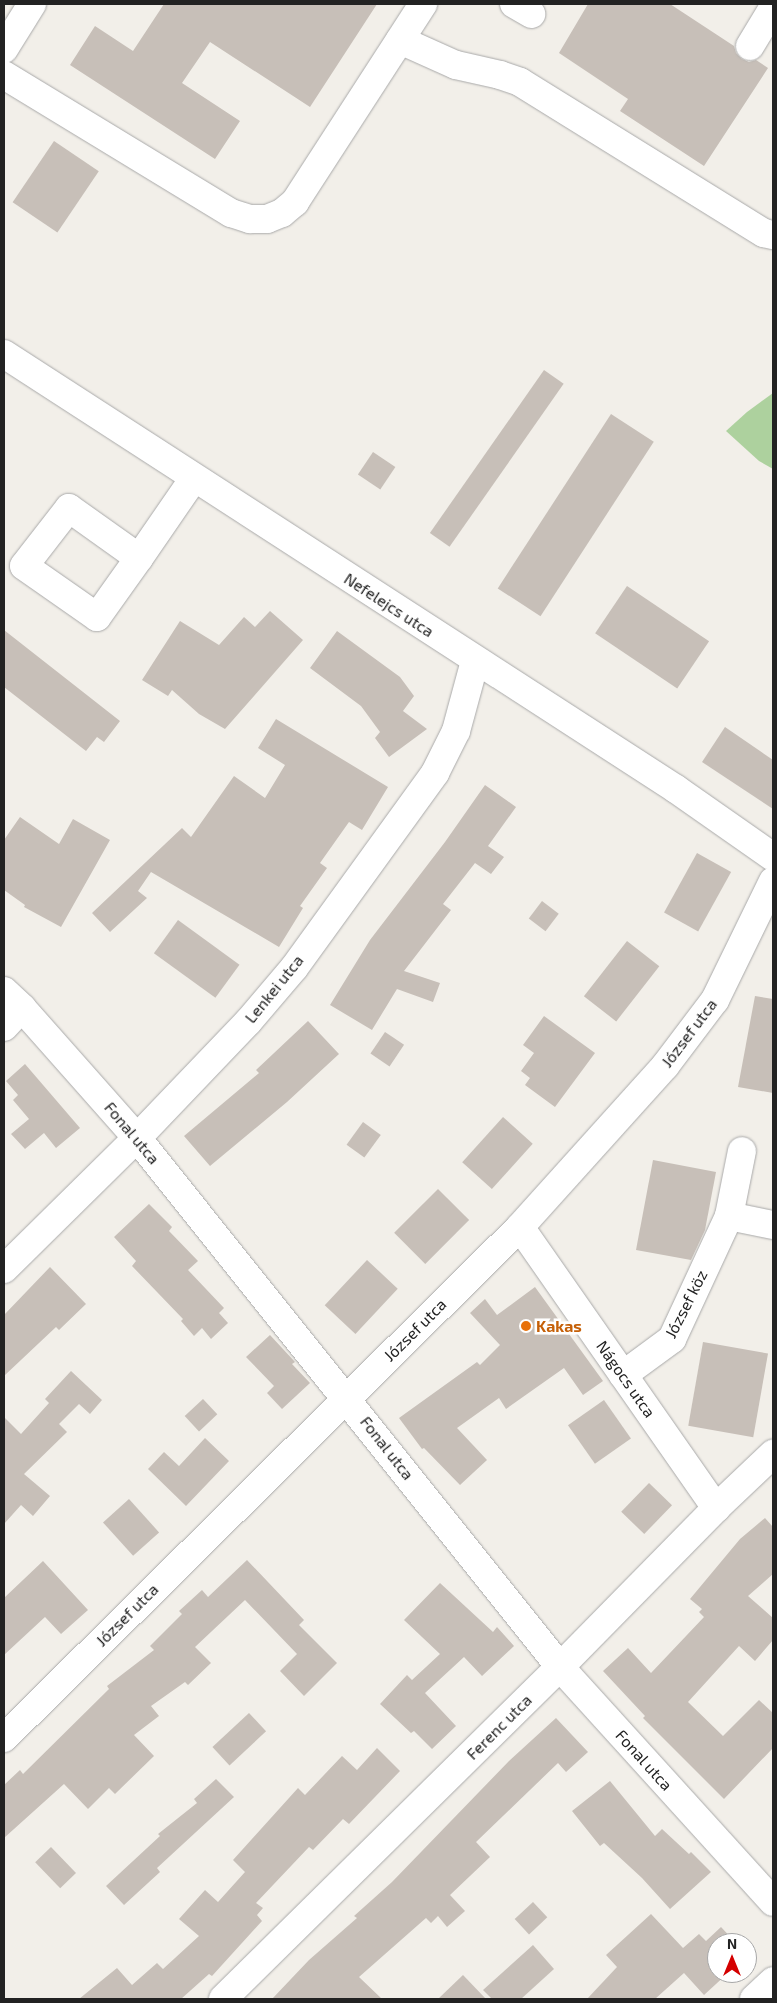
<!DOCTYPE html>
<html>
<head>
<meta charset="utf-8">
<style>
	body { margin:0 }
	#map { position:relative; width:777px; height:2003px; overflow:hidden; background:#f2efe9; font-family:"Exo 2",sans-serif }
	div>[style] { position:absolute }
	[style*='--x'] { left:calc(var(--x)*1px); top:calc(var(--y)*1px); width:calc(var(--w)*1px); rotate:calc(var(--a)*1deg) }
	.forest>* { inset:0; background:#add19e }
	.building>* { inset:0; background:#c7bfb8; transform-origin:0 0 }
	.roads { filter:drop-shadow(0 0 1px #a9a9a9) drop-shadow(0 0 1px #a9a9a9) }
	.minor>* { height:28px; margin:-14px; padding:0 14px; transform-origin:14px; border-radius:14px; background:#fff }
	.dots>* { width:14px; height:14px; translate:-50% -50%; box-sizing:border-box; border:2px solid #fff; border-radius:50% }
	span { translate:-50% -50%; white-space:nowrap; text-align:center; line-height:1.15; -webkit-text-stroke:5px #fff; paint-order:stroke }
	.street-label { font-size:16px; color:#222 }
	.food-label { font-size:16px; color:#c56008; font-weight:700 }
	.left { translate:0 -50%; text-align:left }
	.frame { position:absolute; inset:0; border:5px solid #222; pointer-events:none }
	.north { position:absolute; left:707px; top:1933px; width:50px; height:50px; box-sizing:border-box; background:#fff; border:1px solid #a7a7a7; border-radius:50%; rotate:0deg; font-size:14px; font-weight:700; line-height:20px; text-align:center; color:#222 }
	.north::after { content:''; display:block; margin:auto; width:18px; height:22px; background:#d40000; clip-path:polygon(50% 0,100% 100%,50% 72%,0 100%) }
</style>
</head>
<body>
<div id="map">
	<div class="forest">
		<i style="clip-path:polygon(773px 393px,773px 469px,759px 461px,726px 431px,747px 412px)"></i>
	</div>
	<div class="building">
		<i style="clip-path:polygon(164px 4px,377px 4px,310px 107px,210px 42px,182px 83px,240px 121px,215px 159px,70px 65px,95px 26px,133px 51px)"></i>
		<i style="clip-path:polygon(588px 4px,670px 4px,734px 46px,736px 53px,742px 59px,749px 62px,756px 60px,768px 68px,704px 166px,620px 111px,628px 99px,559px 53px)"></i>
		<i style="left:54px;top:141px;width:54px;height:74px;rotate:34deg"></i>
		<i style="left:544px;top:370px;width:24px;height:199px;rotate:35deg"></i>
		<i style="left:611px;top:414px;width:51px;height:208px;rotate:33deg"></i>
		<i style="left:373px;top:452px;width:27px;height:27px;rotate:34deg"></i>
		<i style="left:627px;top:586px;width:99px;height:57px;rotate:34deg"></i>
		<i style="clip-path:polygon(270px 611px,303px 640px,225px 729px,199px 714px,172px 690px,168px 696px,142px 680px,180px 621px,219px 645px,244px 617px,255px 627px)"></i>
		<i style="clip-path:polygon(4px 630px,120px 721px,104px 742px,97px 737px,86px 751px,4px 687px)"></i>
		<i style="clip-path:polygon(337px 631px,400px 677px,414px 696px,403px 711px,427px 729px,389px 757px,375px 738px,380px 732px,361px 706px,310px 668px)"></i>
		<i style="clip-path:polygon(276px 719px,388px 787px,362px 830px,349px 822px,320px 863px,327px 868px,300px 906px,303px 908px,279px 947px,151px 872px,138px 891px,147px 898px,110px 932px,92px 913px,182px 828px,191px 837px,234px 776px,265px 798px,285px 765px,258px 748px)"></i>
		<i style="clip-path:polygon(725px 727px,773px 760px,773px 809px,702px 762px)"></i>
		<i style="clip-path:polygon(485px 785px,516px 807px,488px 846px,504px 857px,491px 874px,475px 863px,443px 904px,451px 910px,404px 971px,440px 983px,433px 1002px,397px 989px,372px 1030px,330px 1005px,370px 940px,445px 842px)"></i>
		<i style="clip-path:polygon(20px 817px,59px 844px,73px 819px,110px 840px,61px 927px,24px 907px,25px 905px,4px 890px,4px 840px)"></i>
		<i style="left:697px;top:853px;width:39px;height:68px;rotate:29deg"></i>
		<i style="left:542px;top:901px;width:21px;height:22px;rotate:37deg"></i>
		<i style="left:178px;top:920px;width:76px;height:41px;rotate:36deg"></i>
		<i style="left:627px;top:941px;width:41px;height:70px;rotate:38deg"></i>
		<i style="clip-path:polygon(755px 996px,773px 999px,773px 1093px,738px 1087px)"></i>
		<i style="clip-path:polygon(544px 1016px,595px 1053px,555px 1107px,525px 1085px,530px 1078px,521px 1071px,534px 1053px,523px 1045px)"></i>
		<i style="clip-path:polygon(308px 1021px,339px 1054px,287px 1102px,210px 1166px,184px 1136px,259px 1073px,256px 1070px)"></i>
		<i style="left:385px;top:1032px;width:23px;height:26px;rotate:34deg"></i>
		<i style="clip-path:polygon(25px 1064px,80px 1128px,56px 1148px,44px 1133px,25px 1149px,11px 1134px,29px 1119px,13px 1100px,18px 1095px,6px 1081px)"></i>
		<i style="left:503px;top:1117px;width:40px;height:61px;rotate:42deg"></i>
		<i style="left:363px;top:1122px;width:22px;height:28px;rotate:36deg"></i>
		<i style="clip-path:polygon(653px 1160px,716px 1172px,705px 1230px,691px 1260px,636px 1250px)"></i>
		<i style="left:438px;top:1189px;width:44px;height:62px;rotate:45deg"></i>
		<i style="clip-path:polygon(149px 1204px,172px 1227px,169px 1231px,198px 1261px,188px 1270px,224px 1308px,219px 1313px,228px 1323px,211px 1339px,202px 1328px,194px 1336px,181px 1321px,183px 1319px,132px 1266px,136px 1261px,114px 1237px)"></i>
		<i style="left:367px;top:1260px;width:42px;height:62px;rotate:43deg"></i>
		<i style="clip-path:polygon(50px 1267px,86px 1304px,59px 1330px,56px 1327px,4px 1376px,4px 1315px)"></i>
		<i style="clip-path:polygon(535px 1287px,603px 1381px,583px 1395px,564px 1368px,506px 1409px,499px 1398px,457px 1428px,487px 1460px,460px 1485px,424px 1448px,422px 1449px,399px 1418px,477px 1362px,480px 1365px,500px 1345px,470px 1313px,485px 1299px,497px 1315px)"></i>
		<i style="clip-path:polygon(270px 1335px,295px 1362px,292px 1364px,310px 1383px,282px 1409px,267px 1393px,274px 1386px,246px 1357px)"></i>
		<i style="left:703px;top:1342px;width:66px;height:85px;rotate:10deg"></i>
		<i style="clip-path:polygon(71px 1371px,102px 1400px,90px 1414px,79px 1404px,59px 1424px,67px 1432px,24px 1474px,50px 1496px,33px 1516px,21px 1505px,4px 1524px,4px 1417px,21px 1434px,49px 1403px,45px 1399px)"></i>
		<i style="left:203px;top:1399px;width:21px;height:25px;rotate:47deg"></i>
		<i style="left:604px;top:1400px;width:47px;height:44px;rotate:55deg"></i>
		<i style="clip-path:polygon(205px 1438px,229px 1461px,186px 1506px,148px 1469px,164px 1452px,179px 1466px)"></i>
		<i style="left:649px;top:1483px;width:32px;height:40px;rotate:44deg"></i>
		<i style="left:129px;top:1499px;width:45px;height:35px;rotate:48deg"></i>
		<i style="clip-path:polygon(765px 1518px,773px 1527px,773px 1574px,748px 1596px,773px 1618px,773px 1640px,755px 1661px,739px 1646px,688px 1702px,723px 1736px,759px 1700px,773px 1713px,773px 1748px,724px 1799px,643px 1718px,645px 1716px,603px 1671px,628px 1648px,651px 1673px,704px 1617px,699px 1612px,702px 1609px,690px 1599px,740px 1539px)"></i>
		<i style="clip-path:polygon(247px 1560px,304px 1620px,299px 1625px,337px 1663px,304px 1696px,280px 1671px,297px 1654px,245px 1600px,195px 1647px,211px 1663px,188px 1685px,185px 1682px,151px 1706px,159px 1716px,134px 1735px,154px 1756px,115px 1794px,109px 1788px,88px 1809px,64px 1784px,4px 1838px,4px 1785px,20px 1770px,23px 1774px,109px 1689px,107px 1686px,154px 1650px,150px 1646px,182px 1614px,179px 1611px,202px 1590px,208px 1597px)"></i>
		<i style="clip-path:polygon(43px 1561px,88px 1610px,61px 1634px,45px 1617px,4px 1655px,4px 1598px)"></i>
		<i style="clip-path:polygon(440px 1583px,493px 1632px,497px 1627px,514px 1646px,482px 1676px,464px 1657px,425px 1693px,456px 1726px,432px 1749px,414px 1731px,411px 1733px,380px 1704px,407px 1675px,412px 1680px,440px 1654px,404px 1620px)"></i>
		<i style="left:249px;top:1713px;width:25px;height:50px;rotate:47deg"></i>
		<i style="clip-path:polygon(556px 1718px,588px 1752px,566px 1772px,558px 1763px,476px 1842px,490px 1857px,450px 1895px,465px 1911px,447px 1927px,438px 1916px,431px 1923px,426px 1918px,359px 1977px,382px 1999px,272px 1999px,309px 1960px,357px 1918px,354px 1916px,392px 1882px,509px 1761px)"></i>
		<i style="clip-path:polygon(377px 1748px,400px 1771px,349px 1824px,343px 1819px,313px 1850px,309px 1847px,256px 1903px,263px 1908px,257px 1915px,262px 1921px,212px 1976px,209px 1974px,181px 1999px,79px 1999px,117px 1968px,132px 1985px,157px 1963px,163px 1969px,199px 1936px,179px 1919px,205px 1890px,218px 1902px,245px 1872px,233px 1860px,298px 1788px,305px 1795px,342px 1756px,357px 1770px)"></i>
		<i style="clip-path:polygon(216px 1779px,234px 1797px,157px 1868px,160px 1872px,124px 1905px,106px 1886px,160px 1836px,158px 1834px,197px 1803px,194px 1799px)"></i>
		<i style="clip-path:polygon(610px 1781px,655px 1836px,662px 1829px,689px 1854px,691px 1852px,711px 1872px,670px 1909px,642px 1878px,604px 1843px,600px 1846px,572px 1811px)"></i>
		<i style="left:51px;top:1847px;width:36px;height:22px;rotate:46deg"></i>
		<i style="left:533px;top:1902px;width:21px;height:25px;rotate:47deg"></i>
		<i style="clip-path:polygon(651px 1914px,683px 1948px,699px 1934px,706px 1941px,721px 1927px,736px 1943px,717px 1943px,717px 1973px,728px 1973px,704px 1995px,684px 1973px,655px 1999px,587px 1999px,617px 1967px,606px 1955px)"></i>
		<i style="clip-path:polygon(533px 1945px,554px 1969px,521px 1999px,492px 1999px,483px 1990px)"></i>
		<i style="clip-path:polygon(463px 1975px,486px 1999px,438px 1999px)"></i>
	</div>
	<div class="roads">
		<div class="minor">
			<i style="--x:514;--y:4;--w:20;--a:30"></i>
			<i style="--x:400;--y:40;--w:61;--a:24.1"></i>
			<i style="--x:456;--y:65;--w:45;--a:12.8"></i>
			<i style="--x:500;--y:75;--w:21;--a:19"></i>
			<i style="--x:520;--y:82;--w:287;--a:31.8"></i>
			<i style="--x:764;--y:233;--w:9;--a:13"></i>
			<i style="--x:750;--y:46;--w:44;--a:-58.8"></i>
			<i style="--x:4;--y:49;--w:53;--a:-58.1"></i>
			<i style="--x:4;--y:75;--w:266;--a:31.3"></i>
			<i style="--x:231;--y:213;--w:20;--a:18"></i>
			<i style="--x:250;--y:219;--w:17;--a:0"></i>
			<i style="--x:267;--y:219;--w:16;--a:-22"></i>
			<i style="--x:282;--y:213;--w:17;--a:-40"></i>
			<i style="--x:295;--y:202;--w:236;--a:-57.1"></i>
			<i style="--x:4;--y:354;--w:801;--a:32.92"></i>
			<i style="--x:676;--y:789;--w:118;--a:35"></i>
			<i style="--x:139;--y:558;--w:86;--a:-144.5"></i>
			<i style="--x:69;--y:508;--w:73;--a:127.8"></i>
			<i style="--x:24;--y:566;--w:89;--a:34.9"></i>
			<i style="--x:97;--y:617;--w:72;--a:-54.6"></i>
			<i style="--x:139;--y:558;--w:97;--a:-55.5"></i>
			<i style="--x:4;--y:991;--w:25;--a:43"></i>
			<i style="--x:22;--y:1008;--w:174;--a:48.5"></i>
			<i style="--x:137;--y:1138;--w:677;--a:51.35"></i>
			<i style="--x:560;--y:1667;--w:317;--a:47.8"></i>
			<i style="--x:4;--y:1027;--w:26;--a:-47"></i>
			<i style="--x:729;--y:1216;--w:45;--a:11.6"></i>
			<i style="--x:520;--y:1227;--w:343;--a:55.1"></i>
			<i style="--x:4;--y:1269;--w:187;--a:-44.6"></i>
			<i style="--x:137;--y:1138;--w:161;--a:-46.3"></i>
			<i style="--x:248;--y:1022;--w:71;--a:-49.6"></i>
			<i style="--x:294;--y:968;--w:241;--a:-54.1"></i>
			<i style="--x:435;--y:773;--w:47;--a:-63.4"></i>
			<i style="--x:456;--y:731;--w:73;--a:-74.8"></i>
			<i style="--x:623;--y:1375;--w:61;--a:-36.3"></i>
			<i style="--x:672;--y:1339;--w:136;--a:-65.1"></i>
			<i style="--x:729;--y:1216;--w:66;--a:-78.7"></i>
			<i style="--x:4;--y:1738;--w:726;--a:-44.72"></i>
			<i style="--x:520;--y:1227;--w:217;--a:-48"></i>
			<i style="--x:665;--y:1066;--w:83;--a:-52.9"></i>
			<i style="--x:715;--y:1000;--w:132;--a:-64"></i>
			<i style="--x:223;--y:1999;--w:473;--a:-44.6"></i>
			<i style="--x:560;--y:1667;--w:223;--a:-45.5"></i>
			<i style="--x:716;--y:1508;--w:79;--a:-43.5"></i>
			<i style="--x:754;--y:1999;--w:26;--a:-43"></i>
		</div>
	</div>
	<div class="dots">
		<i style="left:526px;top:1326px;background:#e8710a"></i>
	</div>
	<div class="street-label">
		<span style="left:389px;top:605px;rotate:33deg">Nefelejcs utca</span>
		<span style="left:274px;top:989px;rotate:-51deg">Lenkei utca</span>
		<span style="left:689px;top:1033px;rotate:-53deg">József utca</span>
		<span style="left:132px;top:1133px;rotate:50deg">Fonal utca</span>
		<span style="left:686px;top:1304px;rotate:-63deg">József köz</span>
		<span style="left:415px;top:1330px;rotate:-45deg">József utca</span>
		<span style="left:626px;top:1379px;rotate:55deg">Nágocs utca</span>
		<span style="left:387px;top:1448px;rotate:52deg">Fonal utca</span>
		<span style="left:127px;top:1615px;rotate:-45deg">József utca</span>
		<span style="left:499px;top:1727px;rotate:-45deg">Ferenc utca</span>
		<span style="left:644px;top:1760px;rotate:48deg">Fonal utca</span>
	</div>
	<div class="food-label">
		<span class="left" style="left:536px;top:1326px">Kakas</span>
	</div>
	<div class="frame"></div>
	<div class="north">N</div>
</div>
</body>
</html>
